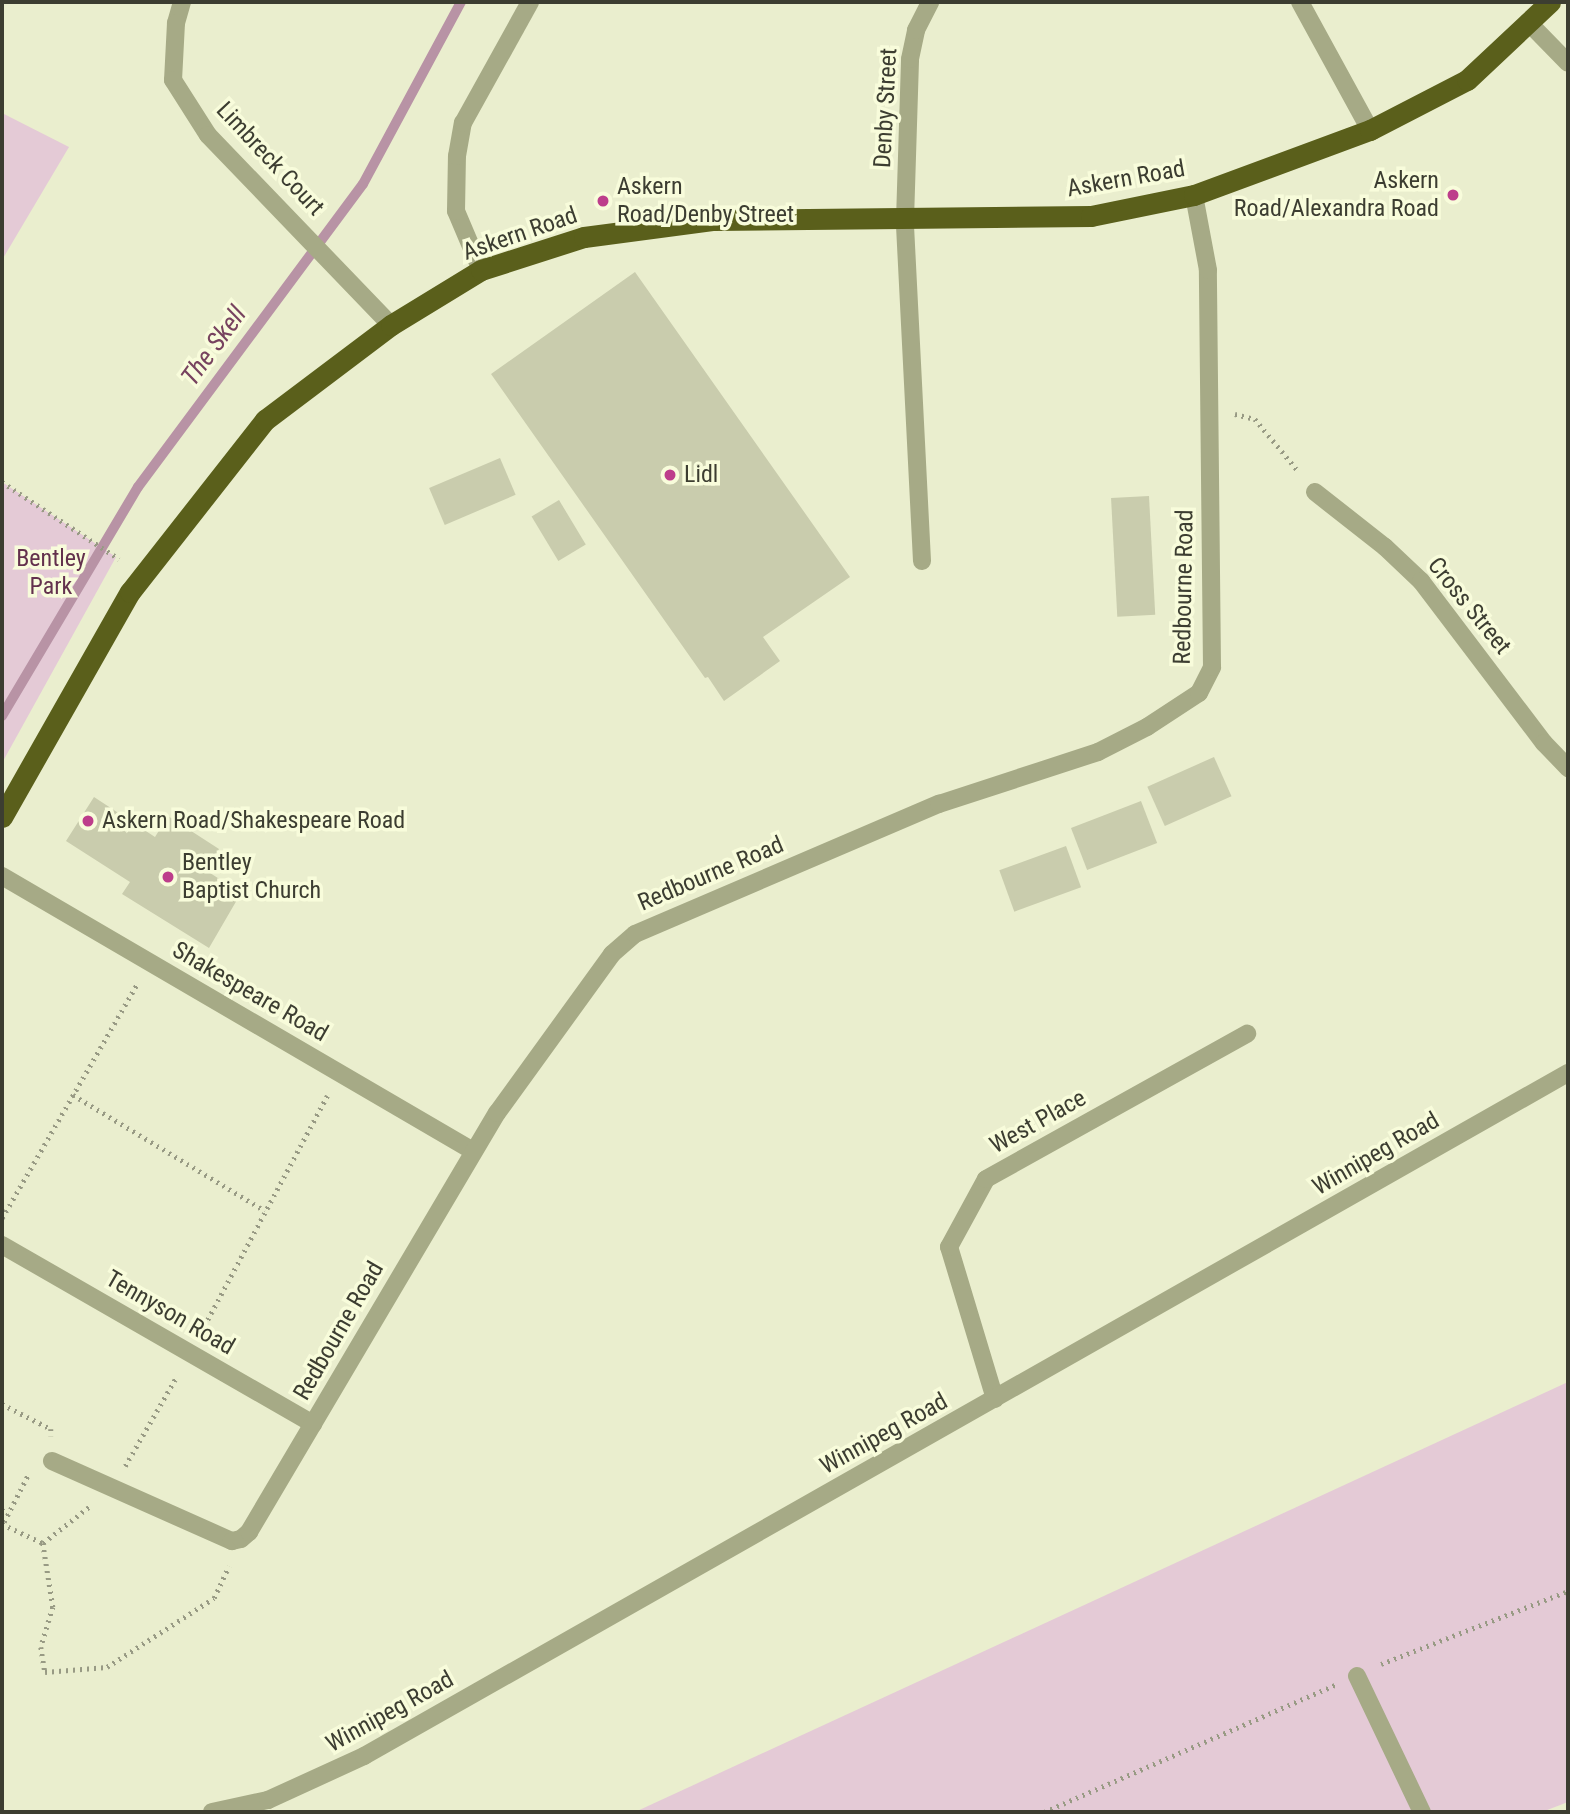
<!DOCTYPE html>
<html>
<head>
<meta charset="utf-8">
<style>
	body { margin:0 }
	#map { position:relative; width:1570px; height:1814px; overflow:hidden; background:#eaeece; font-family:"Roboto Condensed",sans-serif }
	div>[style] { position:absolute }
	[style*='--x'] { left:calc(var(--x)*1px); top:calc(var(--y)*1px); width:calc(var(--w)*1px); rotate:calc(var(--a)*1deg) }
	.green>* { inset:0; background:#e4cad6 }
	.stream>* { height:10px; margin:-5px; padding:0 5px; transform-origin:5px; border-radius:5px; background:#b893a5 }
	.building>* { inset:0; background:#c9ccad; transform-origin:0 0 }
	.path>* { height:4.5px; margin-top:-2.25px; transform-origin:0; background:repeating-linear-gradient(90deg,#989a84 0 2px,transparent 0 7px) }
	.minor>* { height:18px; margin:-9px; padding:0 9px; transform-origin:9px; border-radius:9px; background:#a6aa86 }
	.highway>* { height:21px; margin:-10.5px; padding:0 10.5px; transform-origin:10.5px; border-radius:10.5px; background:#5a5f1b }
	.dots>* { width:19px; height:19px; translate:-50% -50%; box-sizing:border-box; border:4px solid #f8fcdb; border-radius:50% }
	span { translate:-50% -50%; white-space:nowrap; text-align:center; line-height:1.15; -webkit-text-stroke:7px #f8fcdb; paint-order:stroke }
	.street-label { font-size:24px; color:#3c3d31 }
	.poi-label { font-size:24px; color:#3c3d31 }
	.right { translate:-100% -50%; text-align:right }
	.left { translate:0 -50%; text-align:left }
	.park-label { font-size:24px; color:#63314d }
	.water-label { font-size:26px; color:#77435f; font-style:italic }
	.frame { position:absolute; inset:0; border:4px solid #3c3d31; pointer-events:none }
</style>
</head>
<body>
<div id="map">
	<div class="green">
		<i style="clip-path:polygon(2px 113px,69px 147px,2px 260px)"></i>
		<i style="clip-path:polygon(2px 482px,116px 557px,2px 763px)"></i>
		<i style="clip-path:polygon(1568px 1382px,1568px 1802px,1542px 1812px,635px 1812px)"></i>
	</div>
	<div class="stream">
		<i style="--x:2;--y:716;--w:266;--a:-59.3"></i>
		<i style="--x:138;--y:487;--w:377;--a:-53.4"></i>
		<i style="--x:363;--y:184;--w:207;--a:-61.7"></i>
	</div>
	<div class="building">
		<i style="clip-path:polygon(635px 272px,850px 577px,763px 637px,780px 661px,724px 701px,708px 677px,705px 678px,491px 374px)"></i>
		<i style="left:500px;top:458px;width:40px;height:77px;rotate:67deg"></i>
		<i style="left:1149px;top:496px;width:119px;height:38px;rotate:87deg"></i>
		<i style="left:559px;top:500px;width:52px;height:32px;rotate:59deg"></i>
		<i style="left:1214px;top:757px;width:43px;height:73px;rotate:66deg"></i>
		<i style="clip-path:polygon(94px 797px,155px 837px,168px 816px,219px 849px,207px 871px,241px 893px,209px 948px,122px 894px,130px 882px,66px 841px)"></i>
		<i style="left:1141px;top:801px;width:45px;height:75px;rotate:69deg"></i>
		<i style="left:1066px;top:846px;width:44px;height:71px;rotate:70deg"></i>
	</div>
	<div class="path">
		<i style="--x:1235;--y:414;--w:21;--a:14"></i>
		<i style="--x:1255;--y:419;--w:69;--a:50.3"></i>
		<i style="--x:2;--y:482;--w:140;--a:33.3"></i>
		<i style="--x:73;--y:1095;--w:224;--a:31.1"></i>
		<i style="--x:2;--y:1218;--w:270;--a:-60"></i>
		<i style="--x:201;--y:1332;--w:268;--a:-61.9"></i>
		<i style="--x:2;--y:1404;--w:55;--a:27"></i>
		<i style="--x:51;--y:1429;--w:7;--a:90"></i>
		<i style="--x:125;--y:1466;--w:104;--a:-60"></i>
		<i style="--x:2;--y:1510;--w:7;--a:27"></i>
		<i style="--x:4;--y:1522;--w:55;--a:-63"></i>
		<i style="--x:2;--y:1524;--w:45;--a:24.9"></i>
		<i style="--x:43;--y:1543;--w:65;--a:81.1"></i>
		<i style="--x:53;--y:1607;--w:42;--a:106.7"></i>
		<i style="--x:41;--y:1647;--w:25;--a:81"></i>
		<i style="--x:45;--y:1672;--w:62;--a:-4.6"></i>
		<i style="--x:107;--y:1667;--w:127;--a:-32.8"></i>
		<i style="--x:214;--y:1598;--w:35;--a:-65"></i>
		<i style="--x:43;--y:1543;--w:60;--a:-38.2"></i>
		<i style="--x:1381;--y:1664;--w:201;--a:-21.3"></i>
		<i style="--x:1044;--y:1812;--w:318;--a:-23.6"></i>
	</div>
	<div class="minor">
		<i style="--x:182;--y:2;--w:22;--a:106"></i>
		<i style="--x:176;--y:23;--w:57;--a:93"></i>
		<i style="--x:173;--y:80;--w:65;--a:57.5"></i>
		<i style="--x:208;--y:135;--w:264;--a:46.1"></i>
		<i style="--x:1300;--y:2;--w:146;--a:61.3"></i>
		<i style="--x:1528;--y:22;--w:57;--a:45.7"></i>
		<i style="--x:481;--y:270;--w:64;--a:-113"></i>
		<i style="--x:456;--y:211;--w:55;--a:-89"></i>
		<i style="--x:457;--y:156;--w:34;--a:-80"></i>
		<i style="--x:463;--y:123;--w:138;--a:-61"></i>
		<i style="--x:1315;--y:492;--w:89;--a:38.2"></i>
		<i style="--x:1385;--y:547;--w:50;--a:43.4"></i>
		<i style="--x:1421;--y:581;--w:203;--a:52.8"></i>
		<i style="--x:1544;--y:743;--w:35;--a:46"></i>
		<i style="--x:922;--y:561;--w:341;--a:-92.9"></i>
		<i style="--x:905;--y:220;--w:161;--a:-88.2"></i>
		<i style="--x:910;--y:59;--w:30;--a:-78"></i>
		<i style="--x:916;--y:30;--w:31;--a:-63"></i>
		<i style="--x:2;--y:876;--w:545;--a:30.28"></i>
		<i style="--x:2;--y:1245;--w:359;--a:29.9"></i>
		<i style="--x:995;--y:1399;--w:159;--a:-106.8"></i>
		<i style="--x:949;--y:1247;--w:77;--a:-61.4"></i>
		<i style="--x:986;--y:1179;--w:299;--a:-29.1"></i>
		<i style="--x:52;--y:1461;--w:197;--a:24"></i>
		<i style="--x:232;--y:1541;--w:9;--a:-13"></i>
		<i style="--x:241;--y:1539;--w:11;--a:-41"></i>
		<i style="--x:249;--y:1532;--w:487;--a:-59.4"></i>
		<i style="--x:497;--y:1113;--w:196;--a:-54.1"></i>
		<i style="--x:612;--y:954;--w:30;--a:-41"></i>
		<i style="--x:635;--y:934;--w:331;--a:-23.2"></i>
		<i style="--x:939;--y:804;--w:167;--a:-18.1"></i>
		<i style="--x:1098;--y:752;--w:55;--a:-27"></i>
		<i style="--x:1147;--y:727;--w:62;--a:-33.2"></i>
		<i style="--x:1199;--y:693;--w:29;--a:-63"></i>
		<i style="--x:1212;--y:667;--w:397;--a:-90.6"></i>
		<i style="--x:1208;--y:270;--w:76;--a:-100.6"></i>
		<i style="--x:1357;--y:1676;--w:151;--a:64.5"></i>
		<i style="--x:212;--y:1812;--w:57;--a:-12.1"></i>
		<i style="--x:268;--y:1800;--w:106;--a:-24.6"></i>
		<i style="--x:364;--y:1756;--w:1384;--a:-29.57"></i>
	</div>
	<div class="highway">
		<i style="--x:2;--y:817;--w:259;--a:-60.4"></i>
		<i style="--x:130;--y:592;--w:219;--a:-51.9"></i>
		<i style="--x:265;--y:420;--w:158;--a:-37"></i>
		<i style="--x:391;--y:325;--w:105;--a:-31.4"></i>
		<i style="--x:481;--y:270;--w:108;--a:-17.8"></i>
		<i style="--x:584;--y:237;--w:131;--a:-7.5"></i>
		<i style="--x:714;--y:220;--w:377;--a:-0.6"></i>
		<i style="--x:1091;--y:216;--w:105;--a:-11.5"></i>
		<i style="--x:1194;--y:195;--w:188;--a:-20.3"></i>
		<i style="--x:1370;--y:130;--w:109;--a:-27.3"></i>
		<i style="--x:1467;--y:80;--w:114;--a:-43.2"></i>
	</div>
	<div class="dots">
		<i style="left:1453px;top:195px;background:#bd3e8b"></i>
		<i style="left:603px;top:201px;background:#bd3e8b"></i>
		<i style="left:670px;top:475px;background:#bd3e8b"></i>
		<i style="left:88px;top:821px;background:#bd3e8b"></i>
		<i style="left:168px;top:877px;background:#bd3e8b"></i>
	</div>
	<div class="street-label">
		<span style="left:886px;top:108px;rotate:-87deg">Denby Street</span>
		<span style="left:270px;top:159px;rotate:47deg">Limbreck Court</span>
		<span style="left:1126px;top:179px;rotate:-10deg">Askern Road</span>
		<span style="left:520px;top:234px;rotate:-19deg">Askern Road</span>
		<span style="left:1184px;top:587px;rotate:-89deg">Redbourne Road</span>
		<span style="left:1469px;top:606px;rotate:51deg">Cross Street</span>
		<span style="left:711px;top:874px;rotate:-23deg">Redbourne Road</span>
		<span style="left:250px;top:992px;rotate:30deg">Shakespeare Road</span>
		<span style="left:1038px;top:1122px;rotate:-29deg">West Place</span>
		<span style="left:1376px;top:1154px;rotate:-30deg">Winnipeg Road</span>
		<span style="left:170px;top:1313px;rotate:30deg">Tennyson Road</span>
		<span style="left:339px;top:1331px;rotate:-60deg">Redbourne Road</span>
		<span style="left:884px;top:1434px;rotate:-29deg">Winnipeg Road</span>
		<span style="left:390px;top:1712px;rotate:-29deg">Winnipeg Road</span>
	</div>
	<div class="poi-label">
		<span class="right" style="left:1439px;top:195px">Askern<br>Road/Alexandra Road</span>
		<span class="left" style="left:617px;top:201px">Askern<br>Road/Denby Street</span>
		<span class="left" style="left:684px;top:475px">Lidl</span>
		<span class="left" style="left:102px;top:821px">Askern Road/Shakespeare Road</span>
		<span class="left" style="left:182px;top:877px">Bentley<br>Baptist Church</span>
	</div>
	<div class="park-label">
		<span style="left:51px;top:573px">Bentley<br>Park</span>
	</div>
	<div class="water-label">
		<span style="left:214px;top:346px;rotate:-54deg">The Skell</span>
	</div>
	<div class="frame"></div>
</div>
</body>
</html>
